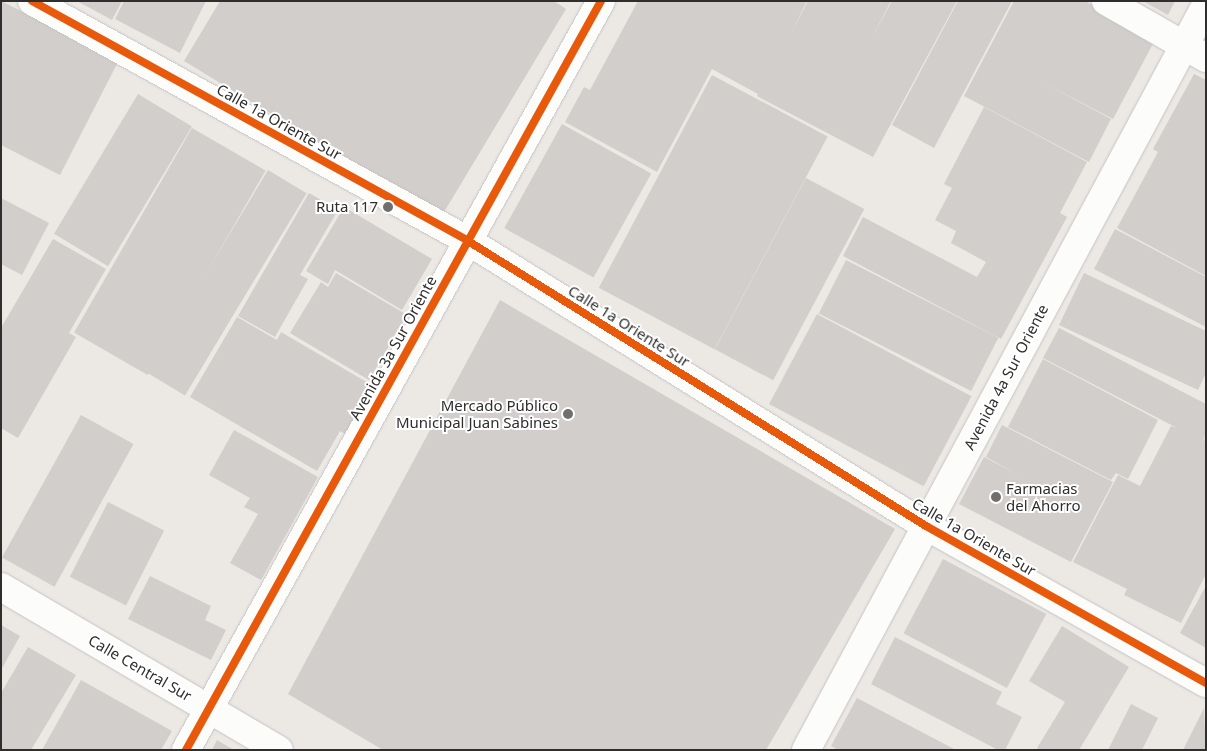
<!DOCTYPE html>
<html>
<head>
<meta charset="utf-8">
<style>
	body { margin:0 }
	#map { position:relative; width:1207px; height:751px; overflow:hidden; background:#ece8e4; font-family:"Noto Sans",sans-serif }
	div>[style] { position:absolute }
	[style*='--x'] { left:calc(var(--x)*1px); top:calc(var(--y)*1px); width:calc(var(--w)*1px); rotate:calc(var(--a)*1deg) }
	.building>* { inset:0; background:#d1cecb; transform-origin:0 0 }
	.roads { filter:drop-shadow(0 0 1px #c5c4c5) drop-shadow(0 0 1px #c5c4c5) }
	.street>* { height:28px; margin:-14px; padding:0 14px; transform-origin:14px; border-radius:14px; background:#fcfcfb }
	.secondary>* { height:28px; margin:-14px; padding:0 14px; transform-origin:14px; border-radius:14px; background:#fcfcfb }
	.cycleway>* { height:8px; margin:-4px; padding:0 4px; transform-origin:4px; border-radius:4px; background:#e8590c }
	.dots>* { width:14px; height:14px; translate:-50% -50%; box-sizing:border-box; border:2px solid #fff; border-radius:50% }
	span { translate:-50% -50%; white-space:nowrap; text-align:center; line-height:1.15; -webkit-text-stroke:4px #fff; paint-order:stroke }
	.street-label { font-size:15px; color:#2e2e2e }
	.poi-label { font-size:15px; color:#2e2e2e }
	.right { translate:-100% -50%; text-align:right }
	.left { translate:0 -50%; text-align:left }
	.frame { position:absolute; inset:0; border:2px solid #2e2e2e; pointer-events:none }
</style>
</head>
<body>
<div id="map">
	<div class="building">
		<i style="clip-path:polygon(1px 1px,119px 60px,60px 175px,1px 145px)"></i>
		<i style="clip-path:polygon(77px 1px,122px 1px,112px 20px)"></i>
		<i style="clip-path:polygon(124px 1px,206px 1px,180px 53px,115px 19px)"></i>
		<i style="clip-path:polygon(220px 1px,554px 1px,566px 9px,441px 217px,184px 61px)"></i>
		<i style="clip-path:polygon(638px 1px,807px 1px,790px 35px,808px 1px,891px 1px,871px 39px,892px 1px,957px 1px,873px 157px,757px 96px,758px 94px,712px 69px,657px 172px,565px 122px,584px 87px,590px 90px)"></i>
		<i style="clip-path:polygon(958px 1px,1012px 1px,934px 148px,892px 125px)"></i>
		<i style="clip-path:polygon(1014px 1px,1085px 1px,1156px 38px,1113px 119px,1042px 82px,1111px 119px,1089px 162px,964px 96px)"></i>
		<i style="clip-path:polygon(1143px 1px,1175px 1px,1168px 15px)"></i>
		<i style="clip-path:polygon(1194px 74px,1206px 80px,1206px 276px,1117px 228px,1158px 152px,1153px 149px)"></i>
		<i style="left:712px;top:75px;width:131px;height:241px;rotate:28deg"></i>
		<i style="left:138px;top:94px;width:63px;height:163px;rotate:31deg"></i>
		<i style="clip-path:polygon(984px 107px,1087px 162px,1060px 213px,1067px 217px,1001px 339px,843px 256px,863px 217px,977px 277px,986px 262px,951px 243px,956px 231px,935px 220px,952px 188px,944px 184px)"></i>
		<i style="left:562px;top:124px;width:102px;height:119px;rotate:29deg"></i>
		<i style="left:192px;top:128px;width:85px;height:236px;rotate:30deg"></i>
		<i style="left:268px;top:170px;width:45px;height:236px;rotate:31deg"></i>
		<i style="left:806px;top:178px;width:66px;height:194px;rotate:28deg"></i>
		<i style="clip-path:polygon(309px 193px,338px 210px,300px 275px,308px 279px,275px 337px,238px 316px)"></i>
		<i style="clip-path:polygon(1px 198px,49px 223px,22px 275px,1px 264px)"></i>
		<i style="clip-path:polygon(344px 207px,432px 259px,402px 310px,335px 270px,328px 284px,306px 271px)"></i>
		<i style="clip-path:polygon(1115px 229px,1206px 277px,1206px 327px,1094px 269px)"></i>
		<i style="clip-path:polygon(53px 239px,106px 269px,69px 333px,76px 337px,18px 438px,1px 428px,1px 328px)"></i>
		<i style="left:846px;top:260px;width:171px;height:60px;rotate:27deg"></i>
		<i style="clip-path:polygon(336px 273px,407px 315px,369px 380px,290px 333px,321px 282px,328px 287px)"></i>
		<i style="clip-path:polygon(1084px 273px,1206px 331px,1206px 373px,1198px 390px,1059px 325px)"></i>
		<i style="clip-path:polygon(500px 300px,895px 529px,766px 750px,383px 750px,288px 694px)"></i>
		<i style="left:817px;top:314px;width:175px;height:102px;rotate:28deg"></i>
		<i style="clip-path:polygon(237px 317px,277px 340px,281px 332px,375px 387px,347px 435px,340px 431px,317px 471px,190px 397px)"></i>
		<i style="clip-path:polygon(1059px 328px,1206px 404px,1206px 434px,1202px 442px,1206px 437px,1206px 574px,1181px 623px,1124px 595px,1127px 589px,1073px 562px,1118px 475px,1140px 486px,1171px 426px,1177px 428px,1043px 358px)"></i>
		<i style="clip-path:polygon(1043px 359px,1158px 420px,1128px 479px,1116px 473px,1111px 480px,1008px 427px)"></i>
		<i style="left:81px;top:415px;width:60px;height:163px;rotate:29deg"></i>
		<i style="clip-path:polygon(1002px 425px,1113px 482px,1071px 562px,959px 504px,984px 457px,1019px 475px,986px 457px)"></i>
		<i style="clip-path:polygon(234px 430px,318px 477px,261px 580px,230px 563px,258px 514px,244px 507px,250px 498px,209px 475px)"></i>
		<i style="left:108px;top:502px;width:63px;height:84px;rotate:27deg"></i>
		<i style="left:943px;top:559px;width:117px;height:84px;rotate:28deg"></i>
		<i style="clip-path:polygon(150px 576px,211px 606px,205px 620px,226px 630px,211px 660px,128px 619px)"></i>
		<i style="clip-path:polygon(1206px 586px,1206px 648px,1180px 633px)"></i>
		<i style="clip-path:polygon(1px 625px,20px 636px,1px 670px)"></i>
		<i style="clip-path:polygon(1062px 626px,1129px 667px,1079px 750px,1040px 750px,1037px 748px,1065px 702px,1029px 681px)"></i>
		<i style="clip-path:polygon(895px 637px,1002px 692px,996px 704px,1022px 717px,1005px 750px,998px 750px,871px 684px)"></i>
		<i style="clip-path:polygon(28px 647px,76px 675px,31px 750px,1px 750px,1px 693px)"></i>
		<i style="clip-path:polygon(81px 680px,172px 731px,161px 750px,42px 750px)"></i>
		<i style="clip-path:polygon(857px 698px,956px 750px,838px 750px,831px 746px)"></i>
		<i style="clip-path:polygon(1131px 704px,1158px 718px,1142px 750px,1108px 750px)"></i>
		<i style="clip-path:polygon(1204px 708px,1206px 750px,1183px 750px)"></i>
		<i style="clip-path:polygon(217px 740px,234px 750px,212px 750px)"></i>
	</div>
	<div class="roads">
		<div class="street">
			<i style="--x:32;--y:1;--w:498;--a:28.8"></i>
			<i style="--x:468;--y:241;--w:539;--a:31.89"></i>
			<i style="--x:926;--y:526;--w:321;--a:29.3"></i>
			<i style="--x:1106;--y:1;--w:115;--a:29.7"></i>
			<i style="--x:186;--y:750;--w:856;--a:-61.01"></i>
			<i style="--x:806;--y:750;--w:846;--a:-61.77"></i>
		</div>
		<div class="secondary">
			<i style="--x:1;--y:587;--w:322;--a:30.4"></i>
		</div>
	</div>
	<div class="cycleway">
		<i style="--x:32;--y:1;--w:498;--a:28.8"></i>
		<i style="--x:468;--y:241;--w:539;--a:31.89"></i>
		<i style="--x:926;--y:526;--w:321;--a:29.3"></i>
		<i style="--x:186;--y:750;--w:856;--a:-61.01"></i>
	</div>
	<div class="dots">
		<i style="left:388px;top:207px;background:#706f6e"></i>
		<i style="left:568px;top:414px;background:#706f6e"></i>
		<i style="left:996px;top:497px;background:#706f6e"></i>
	</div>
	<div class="street-label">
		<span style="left:279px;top:122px;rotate:29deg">Calle 1a Oriente Sur</span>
		<span style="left:629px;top:326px;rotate:32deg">Calle 1a Oriente Sur</span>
		<span style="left:393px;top:348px;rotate:-61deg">Avenida 3a Sur Oriente</span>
		<span style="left:1006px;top:377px;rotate:-62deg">Avenida 4a Sur Oriente</span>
		<span style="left:974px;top:537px;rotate:30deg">Calle 1a Oriente Sur</span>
		<span style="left:140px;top:668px;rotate:30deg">Calle Central Sur</span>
	</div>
	<div class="poi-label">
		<span class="right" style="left:378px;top:207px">Ruta 117</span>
		<span class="right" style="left:558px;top:414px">Mercado Público<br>Municipal Juan Sabines</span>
		<span class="left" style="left:1006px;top:497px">Farmacias<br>del Ahorro</span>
	</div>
	<div class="frame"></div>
</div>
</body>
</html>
